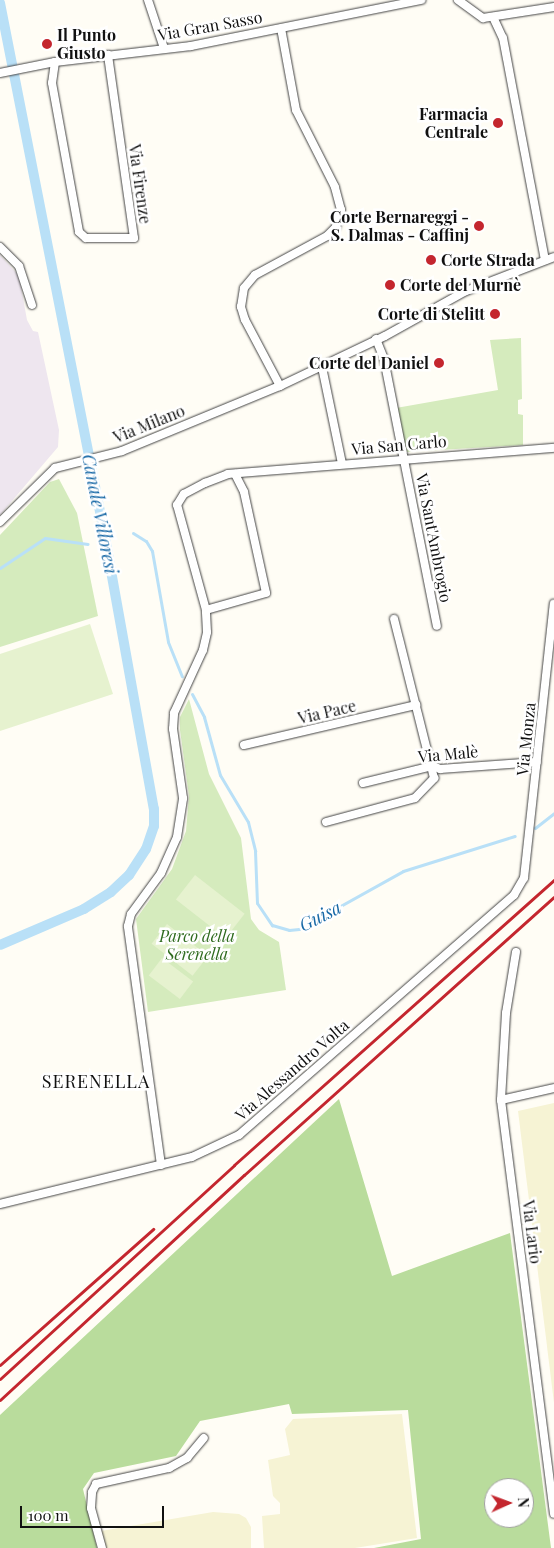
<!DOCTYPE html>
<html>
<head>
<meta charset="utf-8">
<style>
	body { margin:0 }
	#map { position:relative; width:554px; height:1548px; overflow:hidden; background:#fffdf5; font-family:"Playfair Display",serif }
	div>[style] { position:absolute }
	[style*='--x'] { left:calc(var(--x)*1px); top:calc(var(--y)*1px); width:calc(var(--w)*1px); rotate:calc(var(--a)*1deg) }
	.industrial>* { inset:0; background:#eee6ef }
	.farmland>* { inset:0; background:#f6f3d4 }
	.green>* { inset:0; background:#d5ebbd }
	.forest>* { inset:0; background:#b9dc9c }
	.pitch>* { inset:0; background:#e6f2cf; transform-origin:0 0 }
	.stream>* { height:3px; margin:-1.5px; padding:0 1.5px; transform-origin:1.5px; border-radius:1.5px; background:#b9e0f7 }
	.canal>* { height:10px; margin:-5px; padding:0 5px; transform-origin:5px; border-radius:5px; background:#b9e0f7 }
	.roads { filter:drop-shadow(0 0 1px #444) drop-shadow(0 0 1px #444) }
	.street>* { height:8px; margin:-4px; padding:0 4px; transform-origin:4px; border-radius:4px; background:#fff }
	.rail>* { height:3px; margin:-1.5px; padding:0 1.5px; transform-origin:1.5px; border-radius:1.5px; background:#c4262e }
	.dots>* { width:14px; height:14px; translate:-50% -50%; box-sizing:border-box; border:2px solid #fff; border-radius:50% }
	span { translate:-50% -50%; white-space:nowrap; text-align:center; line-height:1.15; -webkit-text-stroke:5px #fff; paint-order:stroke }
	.street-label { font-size:16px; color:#111 }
	.poi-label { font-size:16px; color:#111; font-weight:700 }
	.left { translate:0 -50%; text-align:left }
	.right { translate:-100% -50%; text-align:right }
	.park-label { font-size:16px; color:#2f6b1f; font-style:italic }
	.water-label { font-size:18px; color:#1768a6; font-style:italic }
	.neighbourhood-label { font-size:18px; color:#111; letter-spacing:1px }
	.north { position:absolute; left:484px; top:1478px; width:50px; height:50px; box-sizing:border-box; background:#fff; border:1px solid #a0a0a0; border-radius:50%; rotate:88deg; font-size:14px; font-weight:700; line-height:20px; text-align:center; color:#111 }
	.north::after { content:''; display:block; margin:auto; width:18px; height:22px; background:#c4262e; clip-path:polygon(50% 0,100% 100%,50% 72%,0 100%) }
	.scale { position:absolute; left:20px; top:1506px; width:144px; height:22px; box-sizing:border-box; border:2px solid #111; border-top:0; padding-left:6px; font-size:15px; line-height:18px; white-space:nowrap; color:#111; -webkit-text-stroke:4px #fff; paint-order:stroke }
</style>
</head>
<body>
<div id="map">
	<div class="industrial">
		<i style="clip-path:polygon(0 255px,19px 276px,27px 320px,33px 331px,38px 332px,59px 430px,58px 447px,0 515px)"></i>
	</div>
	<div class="farmland">
		<i style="clip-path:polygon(554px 1103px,554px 1403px,518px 1111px)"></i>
		<i style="clip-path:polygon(402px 1414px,417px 1538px,355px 1548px,264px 1548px,262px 1516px,280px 1514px,280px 1503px,273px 1496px,268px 1460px,290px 1455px,285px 1429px,293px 1419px)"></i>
		<i style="clip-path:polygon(213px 1512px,239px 1514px,246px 1518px,251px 1527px,251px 1548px,105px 1548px,101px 1531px)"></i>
	</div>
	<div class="green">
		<i style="clip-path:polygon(521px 338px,522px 399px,518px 400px,518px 414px,523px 415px,523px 445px,406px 452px,396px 408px,498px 390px,490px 340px)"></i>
		<i style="clip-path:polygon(59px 479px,77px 513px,98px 616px,0 647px,0 535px,50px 482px)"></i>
		<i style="clip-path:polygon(189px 699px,209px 774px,241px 838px,251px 919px,259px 930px,279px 942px,286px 990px,148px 1012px,136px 919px,172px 869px,186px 831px,189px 796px,180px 730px,180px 717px)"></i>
	</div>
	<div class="forest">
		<i style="clip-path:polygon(evenodd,339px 1099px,392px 1276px,510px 1233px,551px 1548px,374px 1548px,421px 1539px,408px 1410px,292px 1414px,289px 1404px,200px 1421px,176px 1456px,94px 1473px,83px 1489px,97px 1548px,0 1548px,0 1415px,339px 1099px,494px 1488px,524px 1488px,524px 1518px,494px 1518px,494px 1488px)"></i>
	</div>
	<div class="pitch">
		<i style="clip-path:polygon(90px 624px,113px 694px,0 731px,0 654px)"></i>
		<i style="left:195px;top:875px;width:63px;height:31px;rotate:38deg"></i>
		<i style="left:167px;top:924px;width:52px;height:25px;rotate:38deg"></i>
		<i style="left:162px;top:958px;width:39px;height:22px;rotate:37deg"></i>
	</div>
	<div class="stream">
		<i style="--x:133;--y:533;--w:15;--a:32"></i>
		<i style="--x:146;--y:541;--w:12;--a:59"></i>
		<i style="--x:152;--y:551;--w:92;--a:80"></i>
		<i style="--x:168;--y:642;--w:37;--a:68"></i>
		<i style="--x:0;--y:568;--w:54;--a:-33.7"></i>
		<i style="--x:45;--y:538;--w:43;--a:7.9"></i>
		<i style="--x:192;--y:694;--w:26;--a:62"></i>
		<i style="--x:204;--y:717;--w:60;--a:74.6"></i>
		<i style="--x:220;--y:775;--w:55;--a:59.2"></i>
		<i style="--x:248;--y:822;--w:30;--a:76"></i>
		<i style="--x:255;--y:851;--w:52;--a:87.8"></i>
		<i style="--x:257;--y:903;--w:27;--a:56"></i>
		<i style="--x:272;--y:925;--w:18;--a:16"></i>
		<i style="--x:289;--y:930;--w:10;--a:-6"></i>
		<i style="--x:299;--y:929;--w:119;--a:-29.1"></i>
		<i style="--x:403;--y:871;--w:117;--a:-17.4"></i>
		<i style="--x:535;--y:828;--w:24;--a:-38"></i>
	</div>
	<div class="canal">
		<i style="--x:0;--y:3;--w:539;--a:78.88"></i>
		<i style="--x:104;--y:532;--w:281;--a:79.8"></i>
		<i style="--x:154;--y:809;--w:17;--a:90"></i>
		<i style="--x:154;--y:826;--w:24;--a:109"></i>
		<i style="--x:146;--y:849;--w:31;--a:123"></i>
		<i style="--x:129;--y:875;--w:25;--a:137"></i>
		<i style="--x:111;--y:892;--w:32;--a:148"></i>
		<i style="--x:84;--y:909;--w:91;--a:156.8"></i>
	</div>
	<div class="roads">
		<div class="street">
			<i style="--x:148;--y:0;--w:51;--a:71.6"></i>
			<i style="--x:458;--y:0;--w:31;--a:36"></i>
			<i style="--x:483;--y:18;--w:72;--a:-8.8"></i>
			<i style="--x:493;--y:17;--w:23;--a:65"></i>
			<i style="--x:503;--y:38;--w:226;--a:79.3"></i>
			<i style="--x:55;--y:62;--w:21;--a:98"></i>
			<i style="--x:52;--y:83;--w:151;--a:79.7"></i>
			<i style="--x:79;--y:232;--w:9;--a:41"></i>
			<i style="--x:86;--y:238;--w:48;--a:0"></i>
			<i style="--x:134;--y:238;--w:185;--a:-98.1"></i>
			<i style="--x:0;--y:73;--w:56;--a:-11.3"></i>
			<i style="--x:55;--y:62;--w:137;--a:-6.7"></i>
			<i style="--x:191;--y:46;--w:235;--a:-11.3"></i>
			<i style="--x:0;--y:247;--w:27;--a:45"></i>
			<i style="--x:19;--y:266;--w:41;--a:71.6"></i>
			<i style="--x:376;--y:339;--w:22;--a:68"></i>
			<i style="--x:384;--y:359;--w:272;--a:78.8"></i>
			<i style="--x:322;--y:367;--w:99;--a:78.3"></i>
			<i style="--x:280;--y:386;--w:75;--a:-117.9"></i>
			<i style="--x:245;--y:320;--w:14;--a:-107"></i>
			<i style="--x:241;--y:307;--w:19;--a:-81"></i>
			<i style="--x:244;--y:288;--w:17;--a:-50"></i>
			<i style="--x:255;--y:275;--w:82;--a:-28.4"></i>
			<i style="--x:327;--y:236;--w:13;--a:-45"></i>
			<i style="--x:336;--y:227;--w:18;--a:-74"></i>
			<i style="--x:341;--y:210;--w:24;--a:-105"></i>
			<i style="--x:335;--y:187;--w:86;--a:-116.9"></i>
			<i style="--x:296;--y:110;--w:83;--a:-100.4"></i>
			<i style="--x:235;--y:474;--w:20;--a:63"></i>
			<i style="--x:244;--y:492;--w:103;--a:77.7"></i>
			<i style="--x:266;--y:593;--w:62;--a:164.2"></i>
			<i style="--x:206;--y:610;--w:109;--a:-105.4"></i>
			<i style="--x:177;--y:505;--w:13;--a:-58"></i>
			<i style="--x:184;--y:494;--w:24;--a:-28"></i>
			<i style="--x:205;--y:483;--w:25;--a:-21"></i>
			<i style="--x:228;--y:474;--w:327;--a:-4.6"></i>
			<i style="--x:0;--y:522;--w:77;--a:-44.5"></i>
			<i style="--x:55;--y:468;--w:69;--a:-14.2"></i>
			<i style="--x:122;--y:451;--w:171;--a:-22.4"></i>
			<i style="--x:280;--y:386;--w:116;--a:-25.5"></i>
			<i style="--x:385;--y:336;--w:93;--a:-29.1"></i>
			<i style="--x:466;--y:291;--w:94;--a:-21.1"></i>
			<i style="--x:244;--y:745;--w:177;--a:-13.1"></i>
			<i style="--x:363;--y:783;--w:72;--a:-13.7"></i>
			<i style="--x:433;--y:766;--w:8;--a:23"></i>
			<i style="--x:440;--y:769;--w:97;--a:-4.1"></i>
			<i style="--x:326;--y:822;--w:92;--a:-15.1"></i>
			<i style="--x:415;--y:798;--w:28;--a:-46"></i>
			<i style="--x:434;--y:778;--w:164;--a:-104.1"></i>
			<i style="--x:516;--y:952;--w:62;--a:99.3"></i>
			<i style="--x:506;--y:1013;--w:87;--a:93.3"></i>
			<i style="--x:501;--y:1100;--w:417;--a:82.7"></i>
			<i style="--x:501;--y:1100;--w:54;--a:-12.8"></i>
			<i style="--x:161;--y:1165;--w:241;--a:-97.9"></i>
			<i style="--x:128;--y:926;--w:12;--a:-76"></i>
			<i style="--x:131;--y:914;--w:51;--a:-53.8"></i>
			<i style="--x:161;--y:873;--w:39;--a:-66"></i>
			<i style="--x:177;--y:837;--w:39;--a:-81"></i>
			<i style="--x:183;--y:798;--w:70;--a:-98.2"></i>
			<i style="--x:173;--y:729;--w:16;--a:-86"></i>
			<i style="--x:174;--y:713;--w:69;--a:-65.3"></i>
			<i style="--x:203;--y:650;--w:18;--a:-77"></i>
			<i style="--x:207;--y:632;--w:22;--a:-93"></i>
			<i style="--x:0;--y:1204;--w:198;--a:-13.8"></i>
			<i style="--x:192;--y:1157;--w:52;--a:-25.1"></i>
			<i style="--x:239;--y:1135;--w:365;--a:-41.1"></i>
			<i style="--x:514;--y:895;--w:20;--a:-60"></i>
			<i style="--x:524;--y:878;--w:276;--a:-83.8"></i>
			<i style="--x:102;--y:1548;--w:41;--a:-105.4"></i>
			<i style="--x:91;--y:1508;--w:16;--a:-86"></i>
			<i style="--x:92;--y:1492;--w:9;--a:-63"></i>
			<i style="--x:96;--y:1484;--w:75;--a:-12.4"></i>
			<i style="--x:169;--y:1468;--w:21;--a:-29"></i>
			<i style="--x:187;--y:1458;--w:26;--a:-50"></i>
		</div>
	</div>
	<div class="rail">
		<i style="--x:0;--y:1365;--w:205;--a:-41.6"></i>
		<i style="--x:0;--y:1379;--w:317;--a:-42.4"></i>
		<i style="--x:234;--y:1165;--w:429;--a:-41.7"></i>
		<i style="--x:0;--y:1400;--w:332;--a:-42.7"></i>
		<i style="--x:244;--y:1175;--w:416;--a:-41.9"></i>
	</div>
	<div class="dots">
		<i style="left:47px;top:44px;background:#c4262e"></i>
		<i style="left:498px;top:123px;background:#c4262e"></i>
		<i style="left:479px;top:226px;background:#c4262e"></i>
		<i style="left:431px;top:260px;background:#c4262e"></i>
		<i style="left:390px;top:285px;background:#c4262e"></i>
		<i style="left:495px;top:314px;background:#c4262e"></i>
		<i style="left:439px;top:363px;background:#c4262e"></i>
	</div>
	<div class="street-label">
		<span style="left:210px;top:26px;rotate:-10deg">Via Gran Sasso</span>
		<span style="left:140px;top:184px;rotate:82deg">Via Firenze</span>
		<span style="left:149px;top:424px;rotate:-22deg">Via Milano</span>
		<span style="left:399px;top:445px;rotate:-5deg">Via San Carlo</span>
		<span style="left:434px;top:538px;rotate:79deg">Via Sant'Ambrogio</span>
		<span style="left:327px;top:712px;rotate:-13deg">Via Pace</span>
		<span style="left:526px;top:739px;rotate:-84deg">Via Monza</span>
		<span style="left:448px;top:754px;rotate:-5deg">Via Malè</span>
		<span style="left:292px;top:1070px;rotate:-41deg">Via Alessandro Volta</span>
		<span style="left:532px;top:1232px;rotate:83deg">Via Lario</span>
	</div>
	<div class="poi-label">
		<span class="left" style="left:57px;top:44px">Il Punto<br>Giusto</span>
		<span class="right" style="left:488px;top:123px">Farmacia<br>Centrale</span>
		<span class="right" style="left:469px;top:226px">Corte Bernareggi -<br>S. Dalmas - Caffinj</span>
		<span class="left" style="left:441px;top:260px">Corte Strada</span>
		<span class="left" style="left:400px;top:285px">Corte del Murnè</span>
		<span class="right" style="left:485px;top:314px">Corte di Stelitt</span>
		<span class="right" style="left:429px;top:363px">Corte del Daniel</span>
	</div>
	<div class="park-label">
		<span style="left:197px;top:945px">Parco della<br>Serenella</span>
	</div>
	<div class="water-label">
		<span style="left:100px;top:514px;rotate:79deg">Canale Villoresi</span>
		<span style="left:320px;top:916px;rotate:-27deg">Guisa</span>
	</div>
	<div class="neighbourhood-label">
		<span style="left:96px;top:1081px">SERENELLA</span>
	</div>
	<div class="north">N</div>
	<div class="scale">100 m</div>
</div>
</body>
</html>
